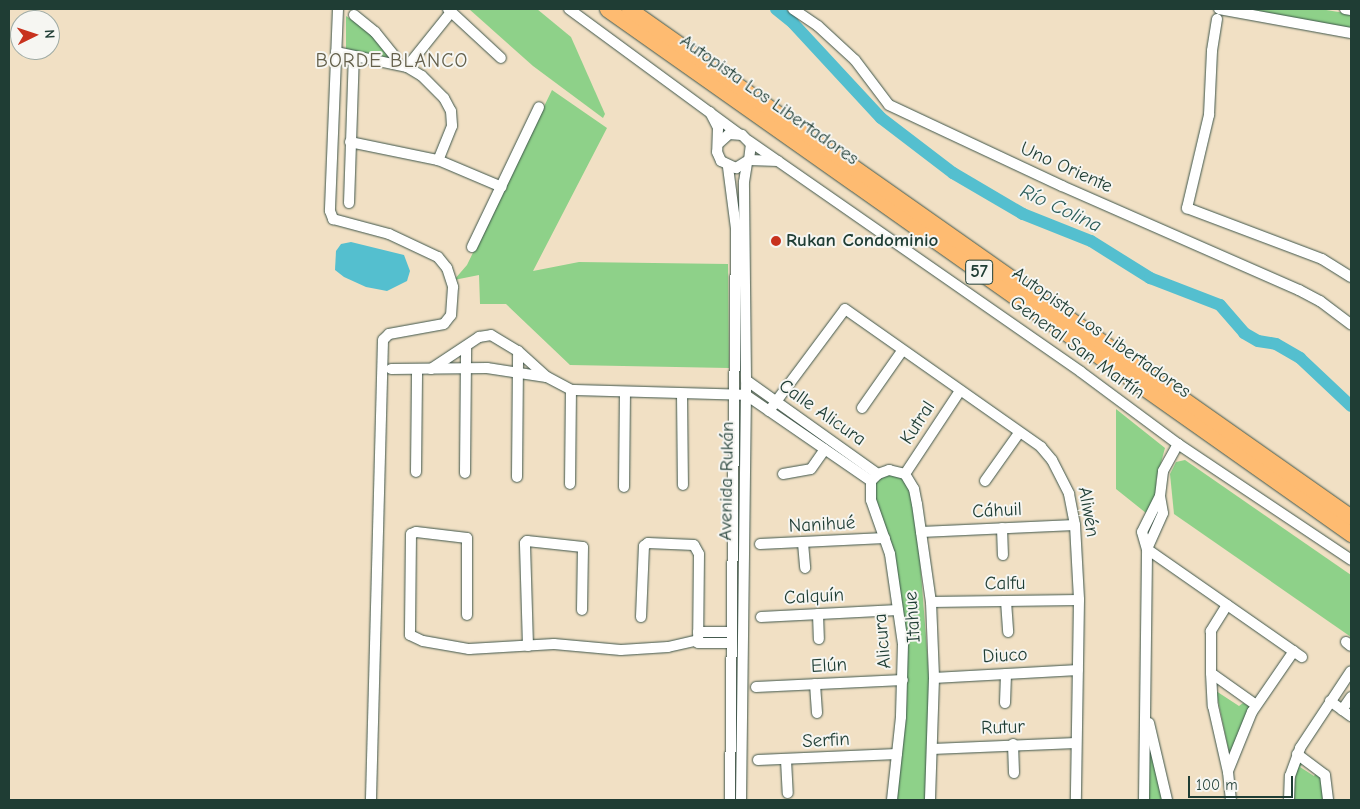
<!DOCTYPE html>
<html>
<head>
<meta charset="utf-8">
<style>
	body { margin:0 }
	#map { position:relative; width:1360px; height:809px; overflow:hidden; background:#f1e0c4; font-family:"Comic Neue",sans-serif }
	div>[style] { position:absolute }
	[style*='--x'] { left:calc(var(--x)*1px); top:calc(var(--y)*1px); width:calc(var(--w)*1px); rotate:calc(var(--a)*1deg) }
	.green>* { inset:0; background:#8ed189 }
	.water>* { inset:0; background:#54bfcf }
	.river>* { height:12px; margin:-6px; padding:0 6px; transform-origin:6px; border-radius:6px; background:#54bfcf }
	.roads { filter:drop-shadow(0 0 1px #3e554a) drop-shadow(0 0 1px #3e554a) }
	.minor>* { height:10px; margin:-5px; padding:0 5px; transform-origin:5px; border-radius:5px; background:#fff }
	.highway>* { height:15px; margin:-7.5px; padding:0 7.5px; transform-origin:7.5px; border-radius:7.5px; background:#febb71 }
	.dots>* { width:14px; height:14px; translate:-50% -50%; box-sizing:border-box; border:2px solid #f6f6f2; border-radius:50% }
	span { translate:-50% -50%; white-space:nowrap; text-align:center; line-height:1.15; -webkit-text-stroke:4px #f6f6f2; paint-order:stroke }
	.shield-label span { padding:1px 4px; background:#f6f6f2; border:1px solid; border-radius:4px; -webkit-text-stroke-width:0 }
	.shield-label { font-size:18px; color:#1f3d34; font-weight:700 }
	.street-label { font-size:19px; color:#1f3d34 }
	.poi-label { font-size:19px; color:#1f3d34; font-weight:700 }
	.left { translate:0 -50%; text-align:left }
	.neighbourhood-label { font-size:20px; color:#64604b; letter-spacing:1px }
	.water-label { font-size:20px; color:#2c5e5b; font-style:italic }
	.frame { position:absolute; inset:0; border:10px solid #1f3d34; pointer-events:none }
	.north { position:absolute; left:10px; top:10px; width:50px; height:50px; box-sizing:border-box; background:#f6f6f2; border:1px solid #a0aca6; border-radius:50%; rotate:86deg; font-size:14px; font-weight:700; line-height:20px; text-align:center; color:#1f3d34 }
	.north::after { content:''; display:block; margin:auto; width:18px; height:22px; background:#c8321e; clip-path:polygon(50% 0,100% 100%,50% 72%,0 100%) }
	.scale { position:absolute; left:1188px; top:776px; width:105px; height:22px; box-sizing:border-box; border:2px solid #1f3d34; border-top:0; padding-left:6px; font-size:15px; line-height:18px; white-space:nowrap; color:#1f3d34; -webkit-text-stroke:4px #f6f6f2; paint-order:stroke }
</style>
</head>
<body>
<div id="map">
	<div class="green">
		<i style="clip-path:polygon(469px 9px,537px 9px,571px 37px,605px 114px,603px 118px,533px 66px)"></i>
		<i style="clip-path:polygon(1237px 9px,1320px 9px,1351px 14px,1351px 28px)"></i>
		<i style="clip-path:polygon(346px 16px,373px 34px,391px 61px,346px 50px)"></i>
		<i style="clip-path:polygon(552px 90px,607px 128px,533px 271px,579px 262px,728px 264px,729px 368px,570px 365px,506px 304px,480px 304px,479px 275px,454px 280px,467px 265px)"></i>
		<i style="clip-path:polygon(1116px 409px,1165px 448px,1156px 481px,1158px 494px,1146px 513px,1116px 489px)"></i>
		<i style="clip-path:polygon(1185px 460px,1351px 575px,1351px 637px,1174px 514px,1170px 474px,1176px 462px)"></i>
		<i style="clip-path:polygon(890px 472px,908px 481px,918px 535px,933px 727px,929px 800px,896px 800px,907px 699px,906px 640px,874px 496px,875px 483px)"></i>
		<i style="clip-path:polygon(1216px 691px,1239px 706px,1243px 703px,1249px 706px,1234px 748px,1229px 752px)"></i>
		<i style="clip-path:polygon(1149px 752px,1153px 754px,1160px 780px,1162px 800px,1148px 800px)"></i>
		<i style="clip-path:polygon(1298px 761px,1303px 763px,1300px 767px,1314px 776px,1317px 772px,1321px 775px,1325px 800px,1292px 800px)"></i>
	</div>
	<div class="water">
		<i style="clip-path:polygon(351px 242px,404px 255px,410px 271px,407px 281px,387px 291px,366px 287px,344px 277px,335px 270px,336px 251px,341px 244px)"></i>
	</div>
	<div class="river">
		<i style="--x:776;--y:9;--w:22;--a:39"></i>
		<i style="--x:793;--y:23;--w:129;--a:47.2"></i>
		<i style="--x:881;--y:118;--w:91;--a:37.4"></i>
		<i style="--x:953;--y:173;--w:81;--a:30.4"></i>
		<i style="--x:1023;--y:214;--w:73;--a:21.7"></i>
		<i style="--x:1091;--y:241;--w:70;--a:32.1"></i>
		<i style="--x:1150;--y:278;--w:75;--a:21.1"></i>
		<i style="--x:1220;--y:305;--w:37;--a:49"></i>
		<i style="--x:1244;--y:333;--w:16;--a:30"></i>
		<i style="--x:1258;--y:341;--w:18;--a:9"></i>
		<i style="--x:1276;--y:344;--w:28;--a:30"></i>
		<i style="--x:1300;--y:358;--w:70;--a:43.3"></i>
	</div>
	<div class="roads">
		<div class="minor">
			<i style="--x:338;--y:9;--w:202;--a:92.3"></i>
			<i style="--x:330;--y:211;--w:9;--a:69"></i>
			<i style="--x:333;--y:219;--w:58;--a:15"></i>
			<i style="--x:389;--y:234;--w:54;--a:25.1"></i>
			<i style="--x:438;--y:257;--w:14;--a:51"></i>
			<i style="--x:447;--y:268;--w:20;--a:72"></i>
			<i style="--x:453;--y:287;--w:28;--a:94"></i>
			<i style="--x:451;--y:315;--w:11;--a:128"></i>
			<i style="--x:444;--y:324;--w:56;--a:169.7"></i>
			<i style="--x:389;--y:334;--w:8;--a:135"></i>
			<i style="--x:383;--y:340;--w:460;--a:91.5"></i>
			<i style="--x:448;--y:9;--w:72;--a:42.8"></i>
			<i style="--x:569;--y:9;--w:211;--a:36.3"></i>
			<i style="--x:793;--y:9;--w:30;--a:34"></i>
			<i style="--x:818;--y:26;--w:50;--a:42.6"></i>
			<i style="--x:855;--y:60;--w:56;--a:52.9"></i>
			<i style="--x:889;--y:105;--w:191;--a:25.1"></i>
			<i style="--x:1062;--y:186;--w:259;--a:23.7"></i>
			<i style="--x:1299;--y:290;--w:24;--a:28"></i>
			<i style="--x:1320;--y:301;--w:39;--a:37"></i>
			<i style="--x:1219;--y:9;--w:134;--a:10.3"></i>
			<i style="--x:1345;--y:9;--w:6;--a:9"></i>
			<i style="--x:354;--y:15;--w:27;--a:39"></i>
			<i style="--x:375;--y:32;--w:32;--a:51"></i>
			<i style="--x:395;--y:57;--w:7;--a:90"></i>
			<i style="--x:1217;--y:19;--w:32;--a:99"></i>
			<i style="--x:1212;--y:51;--w:64;--a:92.7"></i>
			<i style="--x:1209;--y:115;--w:96;--a:103.3"></i>
			<i style="--x:1187;--y:208;--w:144;--a:20.7"></i>
			<i style="--x:1322;--y:259;--w:34;--a:32"></i>
			<i style="--x:336;--y:52;--w:73;--a:11.9"></i>
			<i style="--x:407;--y:67;--w:17;--a:31"></i>
			<i style="--x:422;--y:76;--w:31;--a:45"></i>
			<i style="--x:444;--y:98;--w:15;--a:62"></i>
			<i style="--x:451;--y:111;--w:15;--a:86"></i>
			<i style="--x:452;--y:126;--w:37;--a:112"></i>
			<i style="--x:407;--y:67;--w:70;--a:-51.3"></i>
			<i style="--x:710;--y:112;--w:18;--a:63"></i>
			<i style="--x:718;--y:128;--w:24;--a:92"></i>
			<i style="--x:717;--y:152;--w:10;--a:66"></i>
			<i style="--x:721;--y:161;--w:17;--a:25"></i>
			<i style="--x:736;--y:168;--w:15;--a:-32"></i>
			<i style="--x:749;--y:160;--w:16;--a:-83"></i>
			<i style="--x:751;--y:144;--w:13;--a:-135"></i>
			<i style="--x:742;--y:135;--w:13;--a:-176"></i>
			<i style="--x:729;--y:134;--w:13;--a:138"></i>
			<i style="--x:749;--y:141;--w:404;--a:34.8"></i>
			<i style="--x:1081;--y:372;--w:121;--a:36.6"></i>
			<i style="--x:1178;--y:444;--w:208;--a:33.8"></i>
			<i style="--x:350;--y:142;--w:90;--a:11.6"></i>
			<i style="--x:438;--y:160;--w:69;--a:22.9"></i>
			<i style="--x:749;--y:160;--w:29;--a:2"></i>
			<i style="--x:728;--y:167;--w:63;--a:82.6"></i>
			<i style="--x:736;--y:229;--w:571;--a:90.6"></i>
			<i style="--x:349;--y:203;--w:147;--a:-88.1"></i>
			<i style="--x:472;--y:247;--w:155;--a:-64.4"></i>
			<i style="--x:391;--y:369;--w:96;--a:-0.6"></i>
			<i style="--x:487;--y:368;--w:60;--a:8.7"></i>
			<i style="--x:431;--y:369;--w:58;--a:-33.7"></i>
			<i style="--x:479;--y:337;--w:12;--a:-9"></i>
			<i style="--x:491;--y:335;--w:31;--a:31"></i>
			<i style="--x:518;--y:351;--w:39;--a:42"></i>
			<i style="--x:547;--y:377;--w:27;--a:28"></i>
			<i style="--x:571;--y:390;--w:175;--a:1.6"></i>
			<i style="--x:746;--y:395;--w:152;--a:34.5"></i>
			<i style="--x:746;--y:380;--w:162;--a:35.5"></i>
			<i style="--x:682;--y:394;--w:91;--a:89.4"></i>
			<i style="--x:862;--y:408;--w:70;--a:-54.9"></i>
			<i style="--x:769;--y:411;--w:127;--a:-53.3"></i>
			<i style="--x:845;--y:309;--w:240;--a:35.1"></i>
			<i style="--x:1041;--y:447;--w:17;--a:50"></i>
			<i style="--x:1052;--y:460;--w:38;--a:63"></i>
			<i style="--x:1069;--y:494;--w:32;--a:79"></i>
			<i style="--x:1075;--y:525;--w:75;--a:86.9"></i>
			<i style="--x:1079;--y:600;--w:200;--a:90.9"></i>
			<i style="--x:416;--y:472;--w:101;--a:-89.4"></i>
			<i style="--x:465;--y:473;--w:126;--a:-89.5"></i>
			<i style="--x:783;--y:474;--w:28;--a:-10"></i>
			<i style="--x:811;--y:469;--w:24;--a:-55"></i>
			<i style="--x:905;--y:474;--w:100;--a:-56.5"></i>
			<i style="--x:517;--y:477;--w:126;--a:-89.5"></i>
			<i style="--x:871;--y:481;--w:10;--a:-45"></i>
			<i style="--x:878;--y:474;--w:12;--a:-20"></i>
			<i style="--x:889;--y:470;--w:16;--a:14"></i>
			<i style="--x:905;--y:474;--w:17;--a:59"></i>
			<i style="--x:914;--y:489;--w:15;--a:79"></i>
			<i style="--x:917;--y:504;--w:99;--a:81.9"></i>
			<i style="--x:931;--y:602;--w:76;--a:87.7"></i>
			<i style="--x:934;--y:678;--w:122;--a:91.9"></i>
			<i style="--x:871;--y:481;--w:19;--a:90"></i>
			<i style="--x:871;--y:500;--w:57;--a:70.6"></i>
			<i style="--x:890;--y:554;--w:91;--a:81.8"></i>
			<i style="--x:903;--y:644;--w:73;--a:91.6"></i>
			<i style="--x:901;--y:717;--w:83;--a:96.2"></i>
			<i style="--x:985;--y:481;--w:59;--a:-54.7"></i>
			<i style="--x:570;--y:484;--w:94;--a:-89.4"></i>
			<i style="--x:624;--y:487;--w:95;--a:-89.4"></i>
			<i style="--x:1160;--y:496;--w:40;--a:116.6"></i>
			<i style="--x:1142;--y:532;--w:18;--a:74"></i>
			<i style="--x:1147;--y:549;--w:189;--a:34.9"></i>
			<i style="--x:1002;--y:528;--w:27;--a:88"></i>
			<i style="--x:921;--y:532;--w:154;--a:-2.6"></i>
			<i style="--x:803;--y:543;--w:25;--a:85"></i>
			<i style="--x:760;--y:544;--w:125;--a:-2.7"></i>
			<i style="--x:1006;--y:601;--w:31;--a:86"></i>
			<i style="--x:931;--y:602;--w:148;--a:-0.8"></i>
			<i style="--x:1227;--y:605;--w:31;--a:122"></i>
			<i style="--x:1211;--y:631;--w:42;--a:90"></i>
			<i style="--x:1211;--y:673;--w:33;--a:87"></i>
			<i style="--x:1213;--y:706;--w:68;--a:77.2"></i>
			<i style="--x:1228;--y:772;--w:28;--a:84"></i>
			<i style="--x:818;--y:614;--w:25;--a:88"></i>
			<i style="--x:467;--y:615;--w:77;--a:-90"></i>
			<i style="--x:467;--y:538;--w:51;--a:-173.3"></i>
			<i style="--x:416;--y:532;--w:5;--a:158"></i>
			<i style="--x:411;--y:534;--w:101;--a:90.6"></i>
			<i style="--x:410;--y:635;--w:14;--a:25"></i>
			<i style="--x:423;--y:641;--w:47;--a:9.9"></i>
			<i style="--x:469;--y:649;--w:85;--a:-3.4"></i>
			<i style="--x:554;--y:644;--w:67;--a:5.1"></i>
			<i style="--x:621;--y:650;--w:47;--a:-3.7"></i>
			<i style="--x:668;--y:647;--w:31;--a:-13"></i>
			<i style="--x:641;--y:617;--w:71;--a:-87.6"></i>
			<i style="--x:644;--y:546;--w:5;--a:-37"></i>
			<i style="--x:648;--y:543;--w:46;--a:2.5"></i>
			<i style="--x:694;--y:545;--w:10;--a:61"></i>
			<i style="--x:699;--y:554;--w:89;--a:90.6"></i>
			<i style="--x:698;--y:643;--w:33;--a:0"></i>
			<i style="--x:761;--y:617;--w:137;--a:-2.9"></i>
			<i style="--x:698;--y:632;--w:33;--a:0"></i>
			<i style="--x:1346;--y:642;--w:6;--a:39"></i>
			<i style="--x:528;--y:646;--w:103;--a:-91.7"></i>
			<i style="--x:525;--y:543;--w:3;--a:-45"></i>
			<i style="--x:527;--y:541;--w:56;--a:6.1"></i>
			<i style="--x:583;--y:547;--w:63;--a:90.9"></i>
			<i style="--x:1211;--y:673;--w:55;--a:35.4"></i>
			<i style="--x:934;--y:678;--w:144;--a:-3.2"></i>
			<i style="--x:815;--y:684;--w:29;--a:86"></i>
			<i style="--x:756;--y:687;--w:147;--a:-2.7"></i>
			<i style="--x:1330;--y:701;--w:26;--a:36"></i>
			<i style="--x:1005;--y:703;--w:29;--a:-88"></i>
			<i style="--x:1342;--y:710;--w:16;--a:-55"></i>
			<i style="--x:1149;--y:723;--w:79;--a:76.8"></i>
			<i style="--x:1013;--y:744;--w:29;--a:88"></i>
			<i style="--x:932;--y:749;--w:144;--a:-2.4"></i>
			<i style="--x:1297;--y:754;--w:35;--a:37"></i>
			<i style="--x:1325;--y:775;--w:25;--a:83"></i>
			<i style="--x:758;--y:760;--w:139;--a:-2.5"></i>
			<i style="--x:786;--y:760;--w:33;--a:87"></i>
			<i style="--x:1228;--y:771;--w:64;--a:-67.9"></i>
			<i style="--x:1252;--y:712;--w:74;--a:-55.5"></i>
			<i style="--x:741;--y:800;--w:420;--a:-89.3"></i>
			<i style="--x:746;--y:380;--w:198;--a:-90.6"></i>
			<i style="--x:744;--y:182;--w:19;--a:-81"></i>
			<i style="--x:1144;--y:800;--w:251;--a:-89.3"></i>
			<i style="--x:1147;--y:549;--w:39;--a:-66"></i>
			<i style="--x:1163;--y:513;--w:17;--a:-100"></i>
			<i style="--x:1160;--y:496;--w:25;--a:-83"></i>
			<i style="--x:1163;--y:471;--w:31;--a:-61"></i>
			<i style="--x:1289;--y:800;--w:24;--a:-88"></i>
			<i style="--x:1290;--y:776;--w:30;--a:-70"></i>
			<i style="--x:1300;--y:748;--w:92;--a:-56.5"></i>
		</div>
		<div class="highway">
			<i style="--x:607;--y:9;--w:911;--a:35.21"></i>
			<i style="--x:629;--y:9;--w:883;--a:35.13"></i>
		</div>
	</div>
	<div class="dots">
		<i style="left:776px;top:241px;background:#c8321e"></i>
	</div>
	<div class="shield-label">
		<span style="left:979px;top:272px">57</span>
	</div>
	<div class="street-label">
		<span style="left:769px;top:100px;rotate:35deg">Autopista Los Libertadores</span>
		<span style="left:1066px;top:168px;rotate:24deg">Uno Oriente</span>
		<span style="left:1101px;top:333px;rotate:35deg">Autopista Los Libertadores</span>
		<span style="left:1077px;top:348px;rotate:36deg">General San Martín</span>
		<span style="left:822px;top:413px;rotate:35deg">Calle Alicura</span>
		<span style="left:918px;top:423px;rotate:-57deg">Kutral</span>
		<span style="left:727px;top:481px;rotate:-89deg">Avenida Rukán</span>
		<span style="left:997px;top:511px;rotate:-3deg">Cáhuil</span>
		<span style="left:1088px;top:512px;rotate:80deg">Aliwén</span>
		<span style="left:822px;top:525px;rotate:-3deg">Nanihué</span>
		<span style="left:1005px;top:584px;rotate:-1deg">Calfu</span>
		<span style="left:814px;top:597px;rotate:-3deg">Calquín</span>
		<span style="left:913px;top:617px;rotate:-94deg">Itahue</span>
		<span style="left:883px;top:641px;rotate:-95deg">Alicura</span>
		<span style="left:1005px;top:656px;rotate:-3deg">Diuco</span>
		<span style="left:829px;top:666px;rotate:-3deg">Elún</span>
		<span style="left:1003px;top:728px;rotate:-2deg">Rutur</span>
		<span style="left:826px;top:741px;rotate:-3deg">Serfin</span>
	</div>
	<div class="poi-label">
		<span class="left" style="left:786px;top:241px">Rukan Condominio</span>
	</div>
	<div class="neighbourhood-label">
		<span style="left:392px;top:60px">BORDE BLANCO</span>
	</div>
	<div class="water-label">
		<span style="left:1061px;top:208px;rotate:25deg">Río Colina</span>
	</div>
	<div class="frame"></div>
	<div class="north">N</div>
	<div class="scale">100 m</div>
</div>
</body>
</html>
